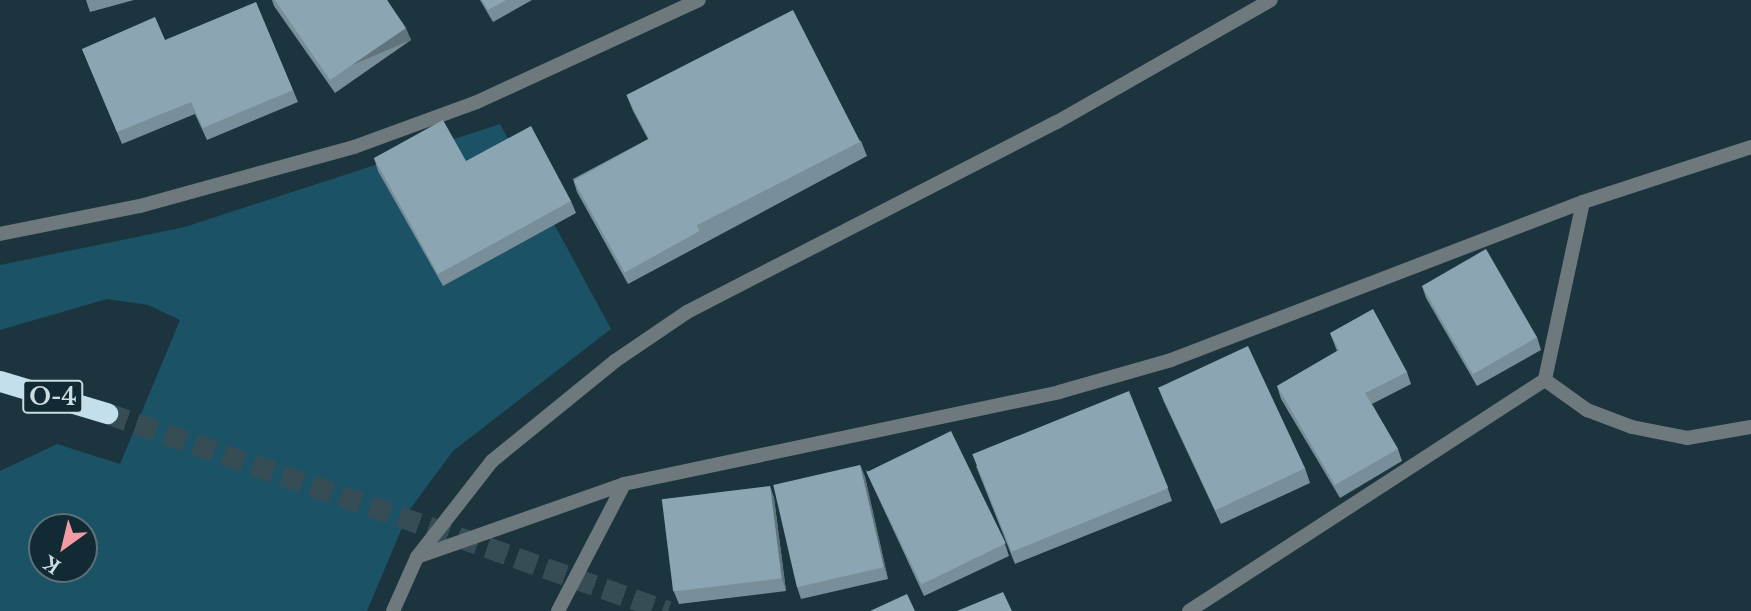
<!DOCTYPE html>
<html>
<head>
<meta charset="utf-8">
<style>
	body { margin:0 }
	#map { position:relative; width:1751px; height:611px; overflow:hidden; background:#1b343d; font-family:"Libre Baskerville",serif }
	div>[style] { position:absolute }
	[style*='--x'] { left:calc(var(--x)*1px); top:calc(var(--y)*1px); width:calc(var(--w)*1px); rotate:calc(var(--a)*1deg) }
	.green>* { inset:0; background:#1b5265 }
	.motorway-tunnel>* { height:21px; margin-top:-10.5px; transform-origin:0; background:repeating-linear-gradient(90deg,#364d56 0 21px,transparent 0 31px) }
	.service>* { height:14px; margin:-7px; padding:0 7px; transform-origin:7px; border-radius:7px; background:#6e797e }
	.minor>* { height:14px; margin:-7px; padding:0 7px; transform-origin:7px; border-radius:7px; background:#6e797e }
	.motorway>* { height:21px; margin:-10.5px; padding:0 10.5px; transform-origin:10.5px; border-radius:10.5px; background:#c2dfeb }
	.wall>* { inset:0; background:#788f99 }
	.shaded-wall>* { inset:0; background:#61747d; transform-origin:0 0 }
	.building>* { inset:0; background:#8ba6b2; transform-origin:0 0 }
	span { translate:-50% -50%; white-space:nowrap; text-align:center; line-height:1.15; -webkit-text-stroke:7px #112a33; paint-order:stroke }
	.shield-label span { padding:2px 5px; background:#112a33; border:2px solid; border-radius:5px; -webkit-text-stroke-width:0 }
	.shield-label { font-size:23px; color:#cddce2; font-weight:700 }
	.north { position:absolute; left:28px; top:513px; width:70px; height:70px; box-sizing:border-box; background:#112a33; border:2px solid #5c7179; border-radius:50%; rotate:214deg; font-size:19px; font-weight:700; line-height:28px; text-align:center; color:#cddce2 }
	.north::after { content:''; display:block; margin:auto; width:24px; height:32px; background:#f49aa2; clip-path:polygon(50% 0,100% 100%,50% 72%,0 100%) }
</style>
</head>
<body>
<div id="map">
	<div class="green">
		<i style="clip-path:polygon(evenodd,500px 124px,611px 329px,453px 451px,410px 509px,367px 611px,0 611px,0 471px,57px 444px,120px 464px,180px 320px,148px 305px,107px 299px,0 330px,0 265px,185px 227px,500px 124px,42px 527px,84px 527px,84px 569px,42px 569px,42px 527px)"></i>
	</div>
	<div class="motorway-tunnel">
		<i style="--x:107;--y:413;--w:595;--a:19.44"></i>
	</div>
	<div class="service">
		<i style="--x:1583;--y:202;--w:177;--a:-18.1"></i>
	</div>
	<div class="minor">
		<i style="--x:1583;--y:202;--w:182;--a:102.1"></i>
		<i style="--x:1545;--y:380;--w:52;--a:35.5"></i>
		<i style="--x:1587;--y:410;--w:48;--a:20.7"></i>
		<i style="--x:1632;--y:427;--w:56;--a:11.3"></i>
		<i style="--x:1687;--y:438;--w:65;--a:-9.8"></i>
		<i style="--x:0;--y:234;--w:143;--a:-11.3"></i>
		<i style="--x:140;--y:206;--w:222;--a:-15.4"></i>
		<i style="--x:354;--y:147;--w:131;--a:-20.1"></i>
		<i style="--x:477;--y:102;--w:244;--a:-24.7"></i>
		<i style="--x:417;--y:557;--w:219;--a:-19.4"></i>
		<i style="--x:624;--y:484;--w:445;--a:-11.9"></i>
		<i style="--x:1059;--y:392;--w:116;--a:-15.9"></i>
		<i style="--x:1171;--y:360;--w:441;--a:-21"></i>
		<i style="--x:393;--y:611;--w:59;--a:-66"></i>
		<i style="--x:417;--y:557;--w:122;--a:-52"></i>
		<i style="--x:492;--y:461;--w:159;--a:-39.1"></i>
		<i style="--x:615;--y:361;--w:87;--a:-34.2"></i>
		<i style="--x:687;--y:312;--w:416;--a:-27.2"></i>
		<i style="--x:1057;--y:122;--w:246;--a:-29.7"></i>
		<i style="--x:558;--y:611;--w:143;--a:-62.5"></i>
		<i style="--x:1189;--y:611;--w:424;--a:-33"></i>
	</div>
	<div class="motorway">
		<i style="--x:0;--y:381;--w:112;--a:16.7"></i>
	</div>
	<div class="wall">
		<i style="clip-path:polygon(86px 0,134px 0,90px 12px)"></i>
		<i style="clip-path:polygon(272px 0,387px 0,411px 40px,335px 93px,274px 6px)"></i>
		<i style="clip-path:polygon(480px 0,532px 0,493px 22px)"></i>
		<i style="clip-path:polygon(165px 40px,293px 90px,298px 102px,207px 140px,195px 114px,122px 144px,82px 49px)"></i>
		<i style="clip-path:polygon(627px 96px,861px 141px,867px 156px,628px 284px,577px 192px,573px 179px,648px 139px,633px 111px)"></i>
		<i style="clip-path:polygon(374px 158px,466px 161px,571px 201px,576px 213px,443px 286px,378px 171px)"></i>
		<i style="clip-path:polygon(1422px 286px,1537px 337px,1541px 350px,1477px 386px,1426px 298px)"></i>
		<i style="clip-path:polygon(1330px 333px,1407px 372px,1411px 384px,1372px 404px,1398px 449px,1402px 461px,1340px 498px,1281px 399px,1277px 386px,1337px 351px)"></i>
		<i style="clip-path:polygon(1158px 387px,1305px 468px,1310px 483px,1221px 524px,1164px 402px)"></i>
		<i style="clip-path:polygon(860px 465px,865px 477px,888px 579px,801px 599px,797px 587px)"></i>
		<i style="clip-path:polygon(976px 466px,1168px 489px,1172px 501px,1015px 564px)"></i>
		<i style="clip-path:polygon(866px 470px,1005px 544px,1009px 556px,924px 596px,871px 482px)"></i>
		<i style="clip-path:polygon(770px 486px,774px 498px,786px 591px,679px 604px,674px 592px)"></i>
	</div>
	<div class="shaded-wall">
		<i style="left:406px;top:28px;width:13px;height:92px;rotate:67deg"></i>
		<i style="clip-path:polygon(860px 465px,865px 477px,888px 579px,884px 567px)"></i>
		<i style="clip-path:polygon(770px 486px,774px 498px,786px 591px,782px 578px)"></i>
	</div>
	<div class="building">
		<i style="clip-path:polygon(275px 0,387px 0,406px 28px,330px 80px)"></i>
		<i style="clip-path:polygon(482px 0,506px 0,488px 10px)"></i>
		<i style="clip-path:polygon(256px 2px,293px 90px,203px 128px,191px 102px,117px 132px,82px 49px,155px 17px,165px 40px)"></i>
		<i style="left:793px;top:10px;width:148px;height:187px;rotate:63deg"></i>
		<i style="clip-path:polygon(443px 120px,466px 161px,531px 126px,571px 201px,438px 274px,374px 158px)"></i>
		<i style="left:649px;top:139px;width:105px;height:86px;rotate:61deg"></i>
		<i style="left:1486px;top:249px;width:102px;height:74px;rotate:60deg"></i>
		<i style="clip-path:polygon(1373px 309px,1407px 372px,1365px 393px,1398px 449px,1335px 485px,1277px 386px,1339px 350px,1330px 333px)"></i>
		<i style="left:1248px;top:346px;width:135px;height:99px;rotate:65deg"></i>
		<i style="left:1129px;top:391px;width:105px;height:169px;rotate:68deg"></i>
		<i style="left:951px;top:431px;width:125px;height:94px;rotate:64deg"></i>
		<i style="left:860px;top:465px;width:105px;height:89px;rotate:77deg"></i>
		<i style="left:770px;top:486px;width:93px;height:109px;rotate:83deg"></i>
		<i style="clip-path:polygon(1003px 592px,1012px 611px,957px 611px)"></i>
		<i style="clip-path:polygon(907px 594px,915px 611px,870px 611px)"></i>
	</div>
	<div class="shield-label">
		<span style="left:53px;top:397px">O-4</span>
	</div>
	<div class="north">K</div>
</div>
</body>
</html>
